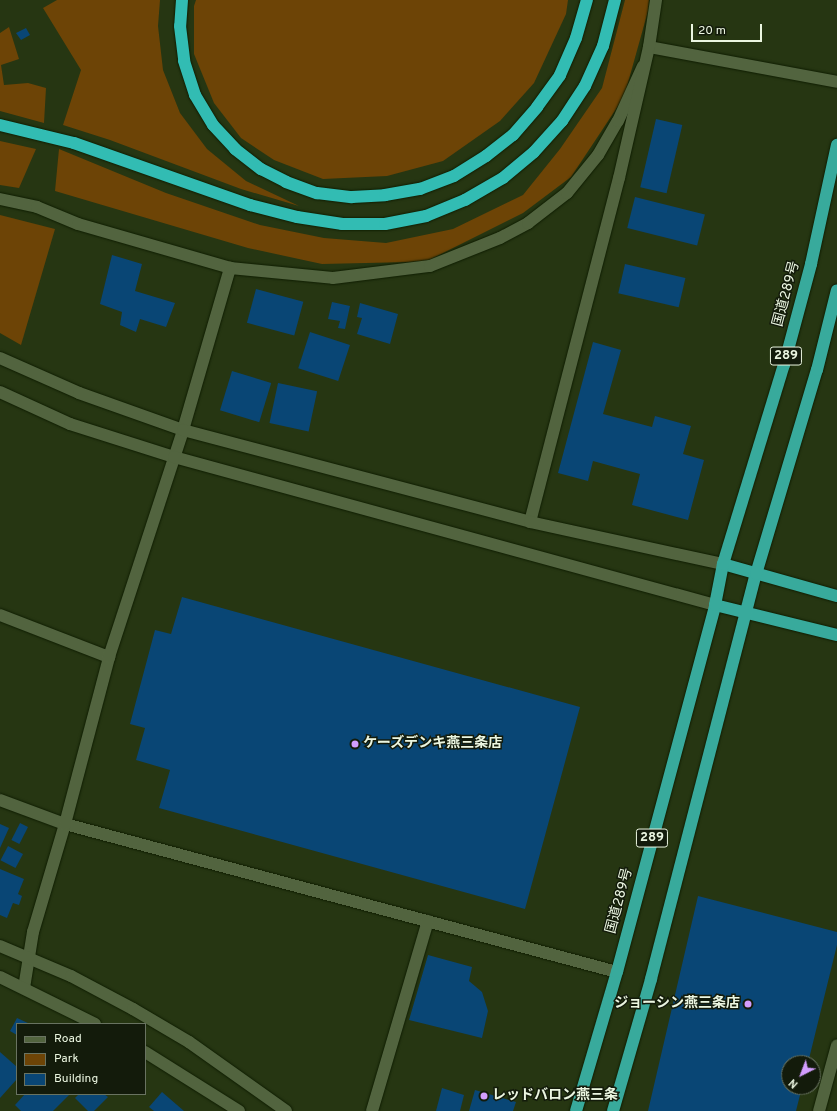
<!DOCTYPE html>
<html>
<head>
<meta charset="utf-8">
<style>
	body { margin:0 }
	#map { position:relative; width:837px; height:1111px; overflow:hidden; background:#263612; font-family:Overpass,"Noto Sans JP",sans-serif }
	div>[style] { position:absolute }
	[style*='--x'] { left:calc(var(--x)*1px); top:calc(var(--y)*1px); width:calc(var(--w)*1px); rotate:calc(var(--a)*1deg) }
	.green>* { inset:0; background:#6d4406 }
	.building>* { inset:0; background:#094675; transform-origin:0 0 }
	.roads { filter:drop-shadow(0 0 1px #0f1d00) drop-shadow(0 0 1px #0f1d00) }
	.minor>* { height:12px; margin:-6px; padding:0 6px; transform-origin:6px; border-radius:6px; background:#52643f }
	.tertiary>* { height:12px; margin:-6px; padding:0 6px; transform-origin:6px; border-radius:6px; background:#52643f }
	.trunk>* { height:12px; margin:-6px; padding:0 6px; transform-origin:6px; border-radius:6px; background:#38aa9c }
	.motorway>* { height:12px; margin:-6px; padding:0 6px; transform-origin:6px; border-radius:6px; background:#32bcb3 }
	.dots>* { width:11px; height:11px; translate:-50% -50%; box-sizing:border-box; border:2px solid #131b0b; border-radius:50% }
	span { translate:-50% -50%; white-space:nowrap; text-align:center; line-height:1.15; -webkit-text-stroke:3px #131b0b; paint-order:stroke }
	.shield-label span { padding:1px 3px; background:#131b0b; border:1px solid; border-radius:3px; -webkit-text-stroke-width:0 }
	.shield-label { font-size:13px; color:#ebf6e1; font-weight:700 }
	.street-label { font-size:14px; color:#ebf6e1 }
	.poi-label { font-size:14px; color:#ebf6e1; font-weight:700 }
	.left { translate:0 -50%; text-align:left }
	.right { translate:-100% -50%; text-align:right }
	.legend { position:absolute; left:16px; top:1023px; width:130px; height:72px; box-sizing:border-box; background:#131b0b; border:1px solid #697361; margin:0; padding:5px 7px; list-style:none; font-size:12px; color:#ebf6e1 }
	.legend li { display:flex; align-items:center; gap:8px; height:20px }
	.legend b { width:20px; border:1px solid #697361 }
	.north { position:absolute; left:781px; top:1055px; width:40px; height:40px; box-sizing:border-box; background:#131b0b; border:1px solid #697361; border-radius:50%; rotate:222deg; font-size:11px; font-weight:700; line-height:16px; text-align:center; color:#ebf6e1 }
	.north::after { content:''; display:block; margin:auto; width:14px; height:18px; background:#d29dfd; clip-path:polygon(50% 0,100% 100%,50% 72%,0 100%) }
	.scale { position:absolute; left:691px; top:24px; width:71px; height:18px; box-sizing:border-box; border:2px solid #ebf6e1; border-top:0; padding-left:5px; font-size:12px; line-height:14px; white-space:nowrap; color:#ebf6e1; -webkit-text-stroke:3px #131b0b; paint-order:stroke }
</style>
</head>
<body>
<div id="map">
	<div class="green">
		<i style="clip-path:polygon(57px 0,160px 0,158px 26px,163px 70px,180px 113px,207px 149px,246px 181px,299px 206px,241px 189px,110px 140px,63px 125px,81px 70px,43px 8px)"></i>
		<i style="clip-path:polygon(196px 0,568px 0,566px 14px,534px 83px,500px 121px,443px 161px,387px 176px,323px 179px,274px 160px,241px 138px,214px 103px,194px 54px,194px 6px)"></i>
		<i style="clip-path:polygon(625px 0,649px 0,648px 11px,624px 97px,571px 177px,523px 213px,429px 260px,409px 262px,322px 264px,248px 248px,55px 191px,59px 149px,166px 193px,260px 225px,324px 238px,386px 243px,453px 229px,523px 195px,560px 149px,602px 88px)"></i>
		<i style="clip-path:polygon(9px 27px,19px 59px,1px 65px,4px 85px,28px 83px,46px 88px,44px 123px,0 111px,0 33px)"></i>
		<i style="clip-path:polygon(0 141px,36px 149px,19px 188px,0 185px)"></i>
		<i style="clip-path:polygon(0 215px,55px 229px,21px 345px,0 333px)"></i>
	</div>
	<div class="building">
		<i style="clip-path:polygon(26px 28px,30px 35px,21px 40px,16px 33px)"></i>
		<i style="left:656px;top:119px;width:27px;height:70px;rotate:13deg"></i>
		<i style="left:635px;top:197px;width:72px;height:32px;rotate:14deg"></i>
		<i style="clip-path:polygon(112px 255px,142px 264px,135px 291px,175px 303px,166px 327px,140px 319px,136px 332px,120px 325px,122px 312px,100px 304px)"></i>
		<i style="left:625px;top:264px;width:62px;height:30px;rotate:13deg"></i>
		<i style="left:256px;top:289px;width:49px;height:35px;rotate:15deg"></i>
		<i style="clip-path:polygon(332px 302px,350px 306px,345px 329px,338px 328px,340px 321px,328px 319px)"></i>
		<i style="clip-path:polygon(360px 303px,398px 314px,390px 344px,357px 334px,362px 318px,357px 317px)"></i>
		<i style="left:310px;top:332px;width:42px;height:38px;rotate:18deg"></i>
		<i style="clip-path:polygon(593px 342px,621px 350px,603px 414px,652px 427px,655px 416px,691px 426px,683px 454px,704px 460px,688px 520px,632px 505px,640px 474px,593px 461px,588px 481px,558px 473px)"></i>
		<i style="left:232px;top:371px;width:41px;height:41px;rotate:17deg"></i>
		<i style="left:278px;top:383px;width:40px;height:41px;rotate:12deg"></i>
		<i style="clip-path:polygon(182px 597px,580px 707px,525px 909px,159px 808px,170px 770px,136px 760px,145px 728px,130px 724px,155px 630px,171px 634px)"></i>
		<i style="left:20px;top:823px;width:9px;height:19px;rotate:27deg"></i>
		<i style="clip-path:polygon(0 824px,9px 828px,0 848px)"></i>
		<i style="left:8px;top:846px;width:17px;height:16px;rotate:28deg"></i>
		<i style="clip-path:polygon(0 869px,24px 879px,18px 894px,22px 896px,19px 905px,13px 903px,7px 918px,0 915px)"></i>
		<i style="clip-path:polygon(698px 896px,837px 932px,837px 945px,808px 1063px,789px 1063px,789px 1087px,802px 1087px,796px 1111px,648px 1111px)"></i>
		<i style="clip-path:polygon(428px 955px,472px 967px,469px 981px,482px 992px,488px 1011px,482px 1038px,409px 1020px)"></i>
		<i style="clip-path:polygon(17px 1018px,30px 1024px,17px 1024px,17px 1035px,10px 1031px)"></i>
		<i style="clip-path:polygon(0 1052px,17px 1067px,17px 1079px,0 1098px)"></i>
		<i style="clip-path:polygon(442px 1088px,464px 1095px,460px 1111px,436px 1111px)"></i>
		<i style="clip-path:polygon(475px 1090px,516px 1102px,513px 1111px,469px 1111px)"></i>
		<i style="clip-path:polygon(162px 1092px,184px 1111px,154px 1111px,149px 1107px)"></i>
		<i style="clip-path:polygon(25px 1094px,70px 1094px,53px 1111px,21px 1111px,15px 1105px)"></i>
		<i style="clip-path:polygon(79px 1094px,104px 1094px,108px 1097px,94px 1111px,88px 1111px,75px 1098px)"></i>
	</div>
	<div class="roads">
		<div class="minor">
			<i style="--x:649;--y:47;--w:191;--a:10.5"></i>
			<i style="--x:0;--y:199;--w:38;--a:12"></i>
			<i style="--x:37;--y:207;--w:44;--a:22.5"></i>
			<i style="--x:78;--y:224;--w:158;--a:16.1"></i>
			<i style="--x:230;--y:268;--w:103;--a:5.5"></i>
			<i style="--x:333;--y:278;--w:98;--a:-7.1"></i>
			<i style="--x:430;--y:266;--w:75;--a:-21.8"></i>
			<i style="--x:500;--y:238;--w:32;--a:-28"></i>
			<i style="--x:528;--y:223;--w:49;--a:-37.6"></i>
			<i style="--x:567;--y:193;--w:49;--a:-50.8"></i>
			<i style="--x:598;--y:155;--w:39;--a:-60"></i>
			<i style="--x:618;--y:121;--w:60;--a:-65.6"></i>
			<i style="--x:530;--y:522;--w:355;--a:-75.5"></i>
			<i style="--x:619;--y:178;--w:134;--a:-77.1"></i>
			<i style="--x:649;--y:47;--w:48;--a:-81.5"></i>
			<i style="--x:0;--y:615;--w:117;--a:21.1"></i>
			<i style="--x:0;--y:800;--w:69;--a:20.3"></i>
			<i style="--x:65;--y:824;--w:571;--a:15.01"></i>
			<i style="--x:24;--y:988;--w:57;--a:-80.9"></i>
			<i style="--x:33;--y:932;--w:113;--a:-73.5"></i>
			<i style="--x:65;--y:824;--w:173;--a:-75.2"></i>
			<i style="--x:109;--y:657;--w:239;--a:-71.9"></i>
			<i style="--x:183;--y:430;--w:169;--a:-73.8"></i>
			<i style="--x:372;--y:1111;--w:198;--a:-73.6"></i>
			<i style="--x:819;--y:1111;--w:68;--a:-74.7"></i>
		</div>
		<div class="tertiary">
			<i style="--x:0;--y:358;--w:86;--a:23.9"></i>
			<i style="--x:79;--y:393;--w:110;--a:19.6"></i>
			<i style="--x:183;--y:430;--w:359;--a:14.8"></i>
			<i style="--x:530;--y:522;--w:198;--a:12.3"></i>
			<i style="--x:0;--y:392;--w:77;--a:24.6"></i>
			<i style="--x:70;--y:424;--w:109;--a:17.6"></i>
			<i style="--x:174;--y:457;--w:561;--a:15.3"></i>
			<i style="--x:0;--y:946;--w:77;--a:22.9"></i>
			<i style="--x:71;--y:976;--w:70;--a:28"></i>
			<i style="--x:133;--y:1009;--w:65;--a:30.5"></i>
			<i style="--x:189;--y:1042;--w:119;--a:35.4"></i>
			<i style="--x:0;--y:977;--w:106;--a:26.3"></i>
			<i style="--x:145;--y:1052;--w:111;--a:32.1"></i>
		</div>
		<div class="trunk">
			<i style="--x:723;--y:564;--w:118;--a:15.7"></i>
			<i style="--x:715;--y:605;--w:126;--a:13.8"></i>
			<i style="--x:576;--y:1111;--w:145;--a:-73.6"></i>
			<i style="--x:617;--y:972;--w:380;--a:-75"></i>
			<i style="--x:715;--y:605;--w:42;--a:-79"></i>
			<i style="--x:723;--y:564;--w:208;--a:-73"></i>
			<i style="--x:784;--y:365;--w:105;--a:-75"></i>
			<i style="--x:811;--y:264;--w:122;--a:-77.7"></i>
			<i style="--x:613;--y:1111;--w:137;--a:-73.9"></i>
			<i style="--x:651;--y:979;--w:418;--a:-75.5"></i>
			<i style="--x:756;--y:574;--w:213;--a:-73.4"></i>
			<i style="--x:817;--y:370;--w:82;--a:-76"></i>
		</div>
		<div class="motorway">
			<i style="--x:182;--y:0;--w:26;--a:94"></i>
			<i style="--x:180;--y:26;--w:35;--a:83"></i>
			<i style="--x:184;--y:61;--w:36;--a:72"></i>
			<i style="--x:195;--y:95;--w:35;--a:59"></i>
			<i style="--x:213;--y:125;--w:33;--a:47"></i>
			<i style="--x:235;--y:149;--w:33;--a:38"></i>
			<i style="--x:261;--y:169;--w:28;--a:27"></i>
			<i style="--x:286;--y:182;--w:33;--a:20"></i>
			<i style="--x:317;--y:193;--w:35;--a:7"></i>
			<i style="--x:352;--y:197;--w:33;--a:-3"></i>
			<i style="--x:385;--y:195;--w:36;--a:-10"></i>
			<i style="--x:420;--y:189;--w:36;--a:-21"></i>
			<i style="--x:454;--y:176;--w:38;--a:-32"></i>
			<i style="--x:486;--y:156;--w:34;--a:-38"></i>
			<i style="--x:513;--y:135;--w:37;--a:-49"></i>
			<i style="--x:537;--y:107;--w:39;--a:-54"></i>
			<i style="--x:560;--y:75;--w:40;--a:-66.6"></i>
			<i style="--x:576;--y:38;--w:40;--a:-74"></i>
			<i style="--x:0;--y:125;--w:76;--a:13.7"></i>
			<i style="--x:74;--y:143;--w:187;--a:19.4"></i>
			<i style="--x:250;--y:205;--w:49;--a:14.3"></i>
			<i style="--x:297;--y:217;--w:46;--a:8.8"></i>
			<i style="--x:342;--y:224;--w:43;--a:0"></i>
			<i style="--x:385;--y:224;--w:42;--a:-11"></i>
			<i style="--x:426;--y:216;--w:42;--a:-22.3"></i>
			<i style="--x:465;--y:200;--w:44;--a:-30.1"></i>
			<i style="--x:503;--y:178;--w:40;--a:-40"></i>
			<i style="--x:534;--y:152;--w:42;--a:-47.9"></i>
			<i style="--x:562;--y:121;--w:42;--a:-56.7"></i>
			<i style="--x:585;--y:86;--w:44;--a:-65.8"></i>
			<i style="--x:603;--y:46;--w:48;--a:-75.4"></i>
		</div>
	</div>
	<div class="dots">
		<i style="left:355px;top:744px;background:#d29dfd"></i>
		<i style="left:748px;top:1004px;background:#d29dfd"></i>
		<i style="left:484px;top:1096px;background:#d29dfd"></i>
	</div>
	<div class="shield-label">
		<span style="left:786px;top:356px">289</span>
		<span style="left:652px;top:838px">289</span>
	</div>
	<div class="street-label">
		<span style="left:787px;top:294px;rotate:-75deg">国道289号</span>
		<span style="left:620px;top:901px;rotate:-75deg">国道289号</span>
	</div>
	<div class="poi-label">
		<span class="left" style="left:363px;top:744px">ケーズデンキ燕三条店</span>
		<span class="right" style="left:740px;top:1004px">ジョーシン燕三条店</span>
		<span class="left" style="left:492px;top:1096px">レッドバロン燕三条</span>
	</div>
	<ul class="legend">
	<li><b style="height:5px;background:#52643f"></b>Road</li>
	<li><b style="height:11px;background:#6d4406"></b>Park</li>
	<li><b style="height:11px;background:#094675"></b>Building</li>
	</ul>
	<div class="north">N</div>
	<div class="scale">20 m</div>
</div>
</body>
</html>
